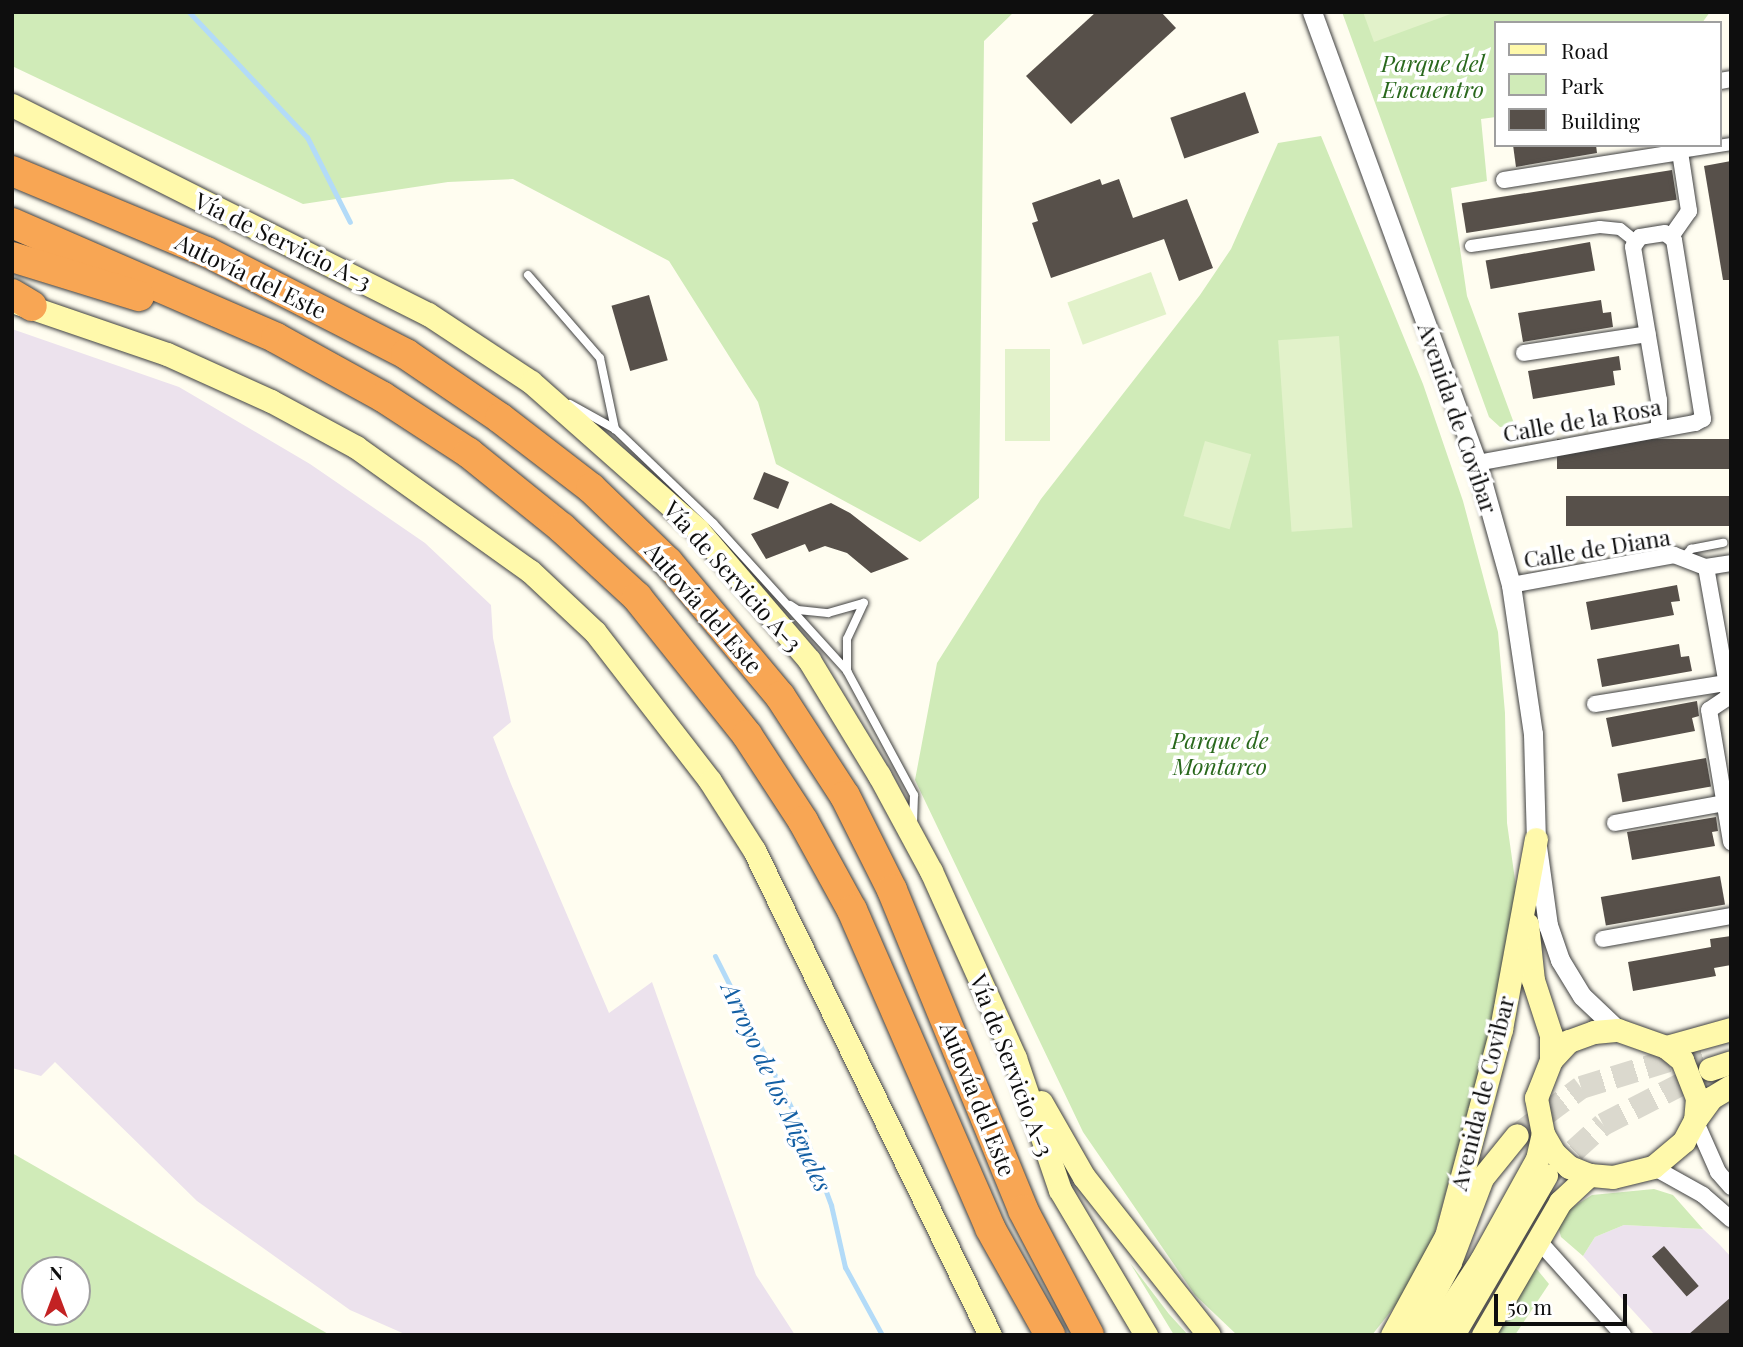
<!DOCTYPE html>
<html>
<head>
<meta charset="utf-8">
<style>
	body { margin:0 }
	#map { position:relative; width:1743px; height:1347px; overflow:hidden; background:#fffdf0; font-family:"Playfair Display",serif }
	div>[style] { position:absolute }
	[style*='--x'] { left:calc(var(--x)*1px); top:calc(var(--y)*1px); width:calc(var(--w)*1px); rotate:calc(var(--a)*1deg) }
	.industrial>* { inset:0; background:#ece2ed }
	.green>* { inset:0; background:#d0ebb8 }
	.pitch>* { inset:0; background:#e2f2ca; transform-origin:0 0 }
	.stream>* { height:5px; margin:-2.5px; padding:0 2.5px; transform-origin:2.5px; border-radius:2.5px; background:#b3dbf8 }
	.building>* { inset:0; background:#57504a; transform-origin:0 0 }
	.secondary-tunnel>* { height:23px; margin-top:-11.5px; transform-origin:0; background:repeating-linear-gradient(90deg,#dbd9ce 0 23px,transparent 0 34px) }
	.roads { filter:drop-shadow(0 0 2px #414141) drop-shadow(0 0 2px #414141) }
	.service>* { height:8px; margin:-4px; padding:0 4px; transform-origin:4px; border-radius:4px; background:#fff }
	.pedestrian>* { height:12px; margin:-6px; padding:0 6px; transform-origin:6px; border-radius:6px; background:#fff }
	.minor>* { height:16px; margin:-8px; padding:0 8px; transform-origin:8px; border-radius:8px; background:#fff }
	.tertiary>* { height:19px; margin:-9.5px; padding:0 9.5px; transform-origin:9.5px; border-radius:9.5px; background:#fff }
	.secondary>* { height:23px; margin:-11.5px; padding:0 11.5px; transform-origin:11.5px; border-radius:11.5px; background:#fff9ab }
	.motorway>* { height:30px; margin:-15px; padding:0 15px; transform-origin:15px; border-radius:15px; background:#f8a654 }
	span { translate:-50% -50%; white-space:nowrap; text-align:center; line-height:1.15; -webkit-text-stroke:7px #fff; paint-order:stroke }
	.park-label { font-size:23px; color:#29681c; font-style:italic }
	.street-label { font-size:23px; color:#0e0e0e }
	.water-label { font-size:24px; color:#135fa4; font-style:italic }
	.frame { position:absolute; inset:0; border:14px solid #0e0e0e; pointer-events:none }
	.legend { position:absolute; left:1494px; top:21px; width:228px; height:126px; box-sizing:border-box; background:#fff; border:2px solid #9f9f9f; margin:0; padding:9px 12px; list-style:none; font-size:21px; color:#0e0e0e }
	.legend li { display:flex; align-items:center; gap:14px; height:35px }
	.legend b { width:35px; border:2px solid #9f9f9f }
	.north { position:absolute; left:21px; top:1256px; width:70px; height:70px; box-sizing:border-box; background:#fff; border:2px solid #9f9f9f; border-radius:50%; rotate:0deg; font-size:19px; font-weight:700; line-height:28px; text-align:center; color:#0e0e0e }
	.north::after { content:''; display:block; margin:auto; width:24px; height:32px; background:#c32223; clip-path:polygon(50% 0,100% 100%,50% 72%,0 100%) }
	.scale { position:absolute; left:1494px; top:1294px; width:133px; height:32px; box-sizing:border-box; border:4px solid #0e0e0e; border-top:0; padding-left:9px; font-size:21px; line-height:24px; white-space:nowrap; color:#0e0e0e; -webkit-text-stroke:5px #fff; paint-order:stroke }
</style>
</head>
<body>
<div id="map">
	<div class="industrial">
		<i style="clip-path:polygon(12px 329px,179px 387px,310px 464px,425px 543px,491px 605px,493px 638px,511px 722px,493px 737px,511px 784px,609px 1013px,652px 982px,756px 1275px,795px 1335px,407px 1335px,350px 1310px,197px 1201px,55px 1062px,41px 1076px,12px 1068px)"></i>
		<i style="clip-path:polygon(1624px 1225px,1703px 1229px,1719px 1244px,1731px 1257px,1731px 1335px,1655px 1335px,1583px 1256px,1595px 1237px)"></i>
	</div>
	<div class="green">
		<i style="clip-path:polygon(12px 12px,1014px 12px,984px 41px,979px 498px,920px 542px,776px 464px,758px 402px,669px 261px,513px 179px,448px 182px,303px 204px,12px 66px)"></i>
		<i style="clip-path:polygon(1342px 12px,1710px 12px,1702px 23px,1496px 23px,1496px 117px,1481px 119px,1487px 181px,1451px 188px,1467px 296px,1515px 426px,1500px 427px,1489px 417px)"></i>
		<i style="clip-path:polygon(1321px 136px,1423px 384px,1463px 501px,1498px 632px,1505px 713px,1507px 823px,1517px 894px,1491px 1028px,1431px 1246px,1399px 1301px,1372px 1335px,1237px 1335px,1195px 1295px,1083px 1132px,915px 780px,937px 663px,1041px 499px,1200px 295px,1231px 249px,1278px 143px)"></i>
		<i style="clip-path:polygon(evenodd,12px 1153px,330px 1335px,12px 1335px,12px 1153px,77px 1270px,77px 1312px,35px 1312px,35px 1270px,77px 1270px)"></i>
		<i style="clip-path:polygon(1654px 1189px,1673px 1195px,1703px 1229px,1624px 1225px,1595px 1237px,1583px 1256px,1561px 1237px,1558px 1226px,1570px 1209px,1592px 1195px)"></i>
		<i style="clip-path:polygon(1130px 1263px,1169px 1314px,1188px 1335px,1174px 1335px)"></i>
		<i style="clip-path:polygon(1535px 1267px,1549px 1284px,1515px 1335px,1497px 1335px)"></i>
	</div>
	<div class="pitch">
		<i style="clip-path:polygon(1363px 12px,1456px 12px,1374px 42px)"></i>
		<i style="left:1151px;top:272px;width:45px;height:89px;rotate:70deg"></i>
		<i style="left:1339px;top:336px;width:192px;height:61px;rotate:86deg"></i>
		<i style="left:1005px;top:349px;width:45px;height:92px"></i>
		<i style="left:1205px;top:441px;width:48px;height:78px;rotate:16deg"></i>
	</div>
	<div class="stream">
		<i style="--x:189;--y:12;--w:172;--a:46.7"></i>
		<i style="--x:307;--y:137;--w:95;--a:63.2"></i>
		<i style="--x:715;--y:956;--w:200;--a:63.3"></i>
		<i style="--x:805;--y:1135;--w:75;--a:69.6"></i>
		<i style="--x:831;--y:1205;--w:64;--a:77.3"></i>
		<i style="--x:845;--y:1267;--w:77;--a:61.4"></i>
	</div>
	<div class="building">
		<i style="clip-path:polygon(1096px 12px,1161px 12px,1176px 28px,1071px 124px,1026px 76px)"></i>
		<i style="left:1245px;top:92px;width:43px;height:79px;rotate:71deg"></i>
		<i style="clip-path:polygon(1513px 145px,1596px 145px,1597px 153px,1516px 167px)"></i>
		<i style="clip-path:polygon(1731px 161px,1731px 280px,1723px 280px,1704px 166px)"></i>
		<i style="left:1672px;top:170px;width:30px;height:213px;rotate:81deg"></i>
		<i style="clip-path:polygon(1100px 179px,1102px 185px,1119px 179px,1133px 218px,1187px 199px,1213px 268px,1179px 281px,1164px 239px,1051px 278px,1032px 223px,1038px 221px,1032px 203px)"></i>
		<i style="left:1590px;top:242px;width:29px;height:106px;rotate:80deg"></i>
		<i style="left:649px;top:295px;width:68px;height:39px;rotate:74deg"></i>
		<i style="clip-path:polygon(1601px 300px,1603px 313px,1611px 312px,1613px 327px,1523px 342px,1518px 313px)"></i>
		<i style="clip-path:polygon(1619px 356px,1621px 370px,1613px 371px,1615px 385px,1533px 399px,1528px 371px)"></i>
		<i style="left:1731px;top:439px;width:30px;height:174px;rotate:90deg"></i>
		<i style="left:764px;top:472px;width:27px;height:29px;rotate:22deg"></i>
		<i style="left:1731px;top:496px;width:30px;height:165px;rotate:90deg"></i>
		<i style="clip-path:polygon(831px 503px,850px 513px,909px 559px,871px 573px,847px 553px,825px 546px,809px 552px,805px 544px,766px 559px,751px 534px)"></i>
		<i style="clip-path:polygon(1677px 585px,1680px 601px,1671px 602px,1674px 615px,1591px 630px,1586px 602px)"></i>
		<i style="clip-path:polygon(1679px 644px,1681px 657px,1689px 656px,1692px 671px,1602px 687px,1597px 659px)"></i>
		<i style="clip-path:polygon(1697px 701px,1699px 716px,1692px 718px,1695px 731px,1612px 747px,1606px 718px)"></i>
		<i style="left:1706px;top:758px;width:29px;height:90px;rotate:80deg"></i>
		<i style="clip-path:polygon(1716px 817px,1718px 831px,1712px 832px,1715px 846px,1632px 860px,1627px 832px)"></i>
		<i style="left:1720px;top:876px;width:29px;height:121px;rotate:80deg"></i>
		<i style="clip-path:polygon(1731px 936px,1731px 965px,1714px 968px,1716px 976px,1633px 991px,1628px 962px,1711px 947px,1710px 939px)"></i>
		<i style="left:1664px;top:1246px;width:53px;height:16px;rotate:49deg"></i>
		<i style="clip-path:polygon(1731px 1297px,1731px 1335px,1688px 1335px)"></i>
	</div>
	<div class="secondary-tunnel">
		<i style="--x:1517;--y:1135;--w:80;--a:-36.9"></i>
		<i style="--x:1581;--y:1087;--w:126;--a:-17.1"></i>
		<i style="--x:1549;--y:1173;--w:73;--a:-42.2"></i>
		<i style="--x:1603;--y:1124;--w:116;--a:-27.2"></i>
	</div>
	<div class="roads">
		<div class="service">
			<i style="--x:528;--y:275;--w:110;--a:49.1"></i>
			<i style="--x:600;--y:358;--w:73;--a:78.1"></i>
			<i style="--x:570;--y:404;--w:51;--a:29.1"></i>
			<i style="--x:615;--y:429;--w:136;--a:43.8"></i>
			<i style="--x:713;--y:523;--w:200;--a:47.8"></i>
			<i style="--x:847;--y:671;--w:141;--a:61.6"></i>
			<i style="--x:914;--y:795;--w:30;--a:92"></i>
			<i style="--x:1684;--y:557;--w:11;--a:-49"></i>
			<i style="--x:1691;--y:549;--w:33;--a:-11"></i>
			<i style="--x:790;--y:605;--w:9;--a:32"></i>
			<i style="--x:798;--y:610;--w:30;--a:6"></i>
			<i style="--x:828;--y:613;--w:37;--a:-16"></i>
			<i style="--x:847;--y:671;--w:32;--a:-90"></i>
			<i style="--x:847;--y:639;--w:40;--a:-65"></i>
		</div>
		<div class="pedestrian">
			<i style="--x:1680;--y:152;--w:52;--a:-8.9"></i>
			<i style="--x:1471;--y:246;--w:130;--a:-8.4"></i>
			<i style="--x:1600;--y:227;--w:20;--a:6"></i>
			<i style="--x:1620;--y:229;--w:19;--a:39"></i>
		</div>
		<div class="minor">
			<i style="--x:1720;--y:81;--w:11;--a:-10"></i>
			<i style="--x:1504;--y:180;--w:178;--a:-9"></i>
			<i style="--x:1680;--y:152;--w:60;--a:81.3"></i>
			<i style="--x:1689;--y:211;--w:29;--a:125"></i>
			<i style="--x:1524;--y:353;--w:125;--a:-8.7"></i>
			<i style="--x:1477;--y:463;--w:222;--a:-10.4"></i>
			<i style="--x:1695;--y:423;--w:9;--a:-27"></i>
			<i style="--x:1703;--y:419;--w:181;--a:-99.2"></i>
			<i style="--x:1674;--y:240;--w:11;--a:-142"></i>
			<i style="--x:1665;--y:233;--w:25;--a:171"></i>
			<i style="--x:1640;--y:237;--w:12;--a:125"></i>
			<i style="--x:1633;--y:247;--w:155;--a:80.4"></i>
			<i style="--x:1659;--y:400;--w:29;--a:90"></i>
			<i style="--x:1706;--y:567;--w:126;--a:79.9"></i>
			<i style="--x:1511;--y:585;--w:166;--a:-10.4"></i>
			<i style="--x:1674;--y:555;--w:34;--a:21"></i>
			<i style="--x:1706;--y:567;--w:25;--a:-9"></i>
			<i style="--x:1730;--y:696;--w:25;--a:146"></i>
			<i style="--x:1709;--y:710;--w:134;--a:80.5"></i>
			<i style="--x:1595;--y:704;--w:133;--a:-9.1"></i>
			<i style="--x:1615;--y:823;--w:111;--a:-10.4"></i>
			<i style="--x:1603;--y:939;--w:130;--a:-10.2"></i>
			<i style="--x:1695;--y:1120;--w:57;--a:66.1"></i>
			<i style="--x:1718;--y:1172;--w:20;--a:49"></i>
			<i style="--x:1653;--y:1167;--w:57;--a:29.2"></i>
			<i style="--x:1703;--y:1195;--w:37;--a:41"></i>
			<i style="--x:1537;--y:1239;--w:129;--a:48.1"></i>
		</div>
		<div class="tertiary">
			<i style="--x:1312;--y:12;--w:480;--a:69.9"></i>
			<i style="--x:1477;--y:463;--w:127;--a:74.4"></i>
			<i style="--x:1511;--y:585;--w:151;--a:81.6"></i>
			<i style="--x:1533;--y:734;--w:105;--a:88.4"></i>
			<i style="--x:1536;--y:839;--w:87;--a:82.1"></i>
			<i style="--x:1548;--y:925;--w:37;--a:71"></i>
			<i style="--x:1560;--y:960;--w:42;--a:58.6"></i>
			<i style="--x:1582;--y:996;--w:50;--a:43.4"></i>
		</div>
		<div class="secondary">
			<i style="--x:12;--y:105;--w:466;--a:26.7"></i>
			<i style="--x:428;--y:314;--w:123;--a:33.4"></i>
			<i style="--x:531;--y:382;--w:223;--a:41.5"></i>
			<i style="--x:698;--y:530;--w:171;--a:49.5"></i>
			<i style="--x:809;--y:660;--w:135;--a:58.7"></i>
			<i style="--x:879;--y:775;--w:109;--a:61.6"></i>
			<i style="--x:931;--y:871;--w:205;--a:65.8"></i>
			<i style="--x:1015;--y:1058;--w:139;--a:71.2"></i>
			<i style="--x:1060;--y:1190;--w:169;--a:59.3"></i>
			<i style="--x:18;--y:303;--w:157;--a:18.9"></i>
			<i style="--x:167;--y:354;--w:114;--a:24.3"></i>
			<i style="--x:271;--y:401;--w:97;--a:28.4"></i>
			<i style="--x:356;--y:447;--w:214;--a:35.5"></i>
			<i style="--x:530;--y:571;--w:89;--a:43.2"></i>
			<i style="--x:595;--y:632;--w:188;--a:52.3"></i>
			<i style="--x:710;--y:781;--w:82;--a:57.5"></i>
			<i style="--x:754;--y:850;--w:539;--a:64.05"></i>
			<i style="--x:1527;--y:924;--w:56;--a:83.9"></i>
			<i style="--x:1533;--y:980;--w:58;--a:71.9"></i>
			<i style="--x:1551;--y:1035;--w:25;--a:90"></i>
			<i style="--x:1618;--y:1030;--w:51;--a:19.5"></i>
			<i style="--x:1666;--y:1047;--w:21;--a:39"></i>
			<i style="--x:1682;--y:1060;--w:41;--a:68.5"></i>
			<i style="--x:1697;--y:1098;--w:22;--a:95"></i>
			<i style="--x:1695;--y:1120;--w:24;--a:118"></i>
			<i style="--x:1684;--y:1141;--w:40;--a:140"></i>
			<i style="--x:1653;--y:1167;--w:41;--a:166"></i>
			<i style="--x:1613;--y:1177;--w:24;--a:-175"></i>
			<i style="--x:1589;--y:1175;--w:22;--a:-158"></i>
			<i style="--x:1569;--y:1167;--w:21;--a:-137"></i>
			<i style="--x:1554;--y:1153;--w:22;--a:-120"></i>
			<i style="--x:1543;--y:1134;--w:37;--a:-101"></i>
			<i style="--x:1536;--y:1098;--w:41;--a:-68.5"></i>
			<i style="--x:1551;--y:1060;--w:26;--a:-47"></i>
			<i style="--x:1569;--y:1041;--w:27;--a:-20"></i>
			<i style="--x:1594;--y:1032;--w:24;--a:-5"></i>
			<i style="--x:1666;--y:1047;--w:67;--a:-15.5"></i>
			<i style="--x:1710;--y:1069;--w:22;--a:-18"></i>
			<i style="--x:1041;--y:1102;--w:86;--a:60.2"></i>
			<i style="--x:1084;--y:1177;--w:201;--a:51.7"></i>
			<i style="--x:1695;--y:1120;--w:27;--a:-54"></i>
			<i style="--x:1711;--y:1098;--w:23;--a:-31"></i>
			<i style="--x:1392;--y:1335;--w:113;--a:-61.4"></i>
			<i style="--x:1446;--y:1236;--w:214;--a:-75.1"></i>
			<i style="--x:1501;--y:1029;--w:193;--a:-79.6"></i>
			<i style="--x:1411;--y:1335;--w:83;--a:-61.9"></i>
			<i style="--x:1450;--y:1262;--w:90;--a:-69.1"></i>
			<i style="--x:1482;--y:1178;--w:55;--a:-50.9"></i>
			<i style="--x:1432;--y:1335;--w:90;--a:-56.8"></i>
			<i style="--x:1481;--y:1260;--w:115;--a:-61"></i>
			<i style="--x:1537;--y:1159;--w:26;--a:-77"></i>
			<i style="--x:1453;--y:1335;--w:185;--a:-59.8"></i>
			<i style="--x:1483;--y:1335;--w:154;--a:-59.9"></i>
			<i style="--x:1560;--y:1202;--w:40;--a:-43"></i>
		</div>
		<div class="motorway">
			<i style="--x:12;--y:171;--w:211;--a:22.6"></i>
			<i style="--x:207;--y:252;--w:224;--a:27.1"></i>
			<i style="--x:406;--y:354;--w:114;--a:34.2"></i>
			<i style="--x:500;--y:418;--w:115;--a:37.6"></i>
			<i style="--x:591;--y:488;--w:107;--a:43.9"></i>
			<i style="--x:668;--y:562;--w:175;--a:50.1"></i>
			<i style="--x:780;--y:696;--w:119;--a:57"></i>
			<i style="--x:845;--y:796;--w:105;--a:63.4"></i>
			<i style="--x:892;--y:890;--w:346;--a:67.7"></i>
			<i style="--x:1023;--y:1210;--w:141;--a:62.2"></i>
			<i style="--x:12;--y:223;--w:288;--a:23.5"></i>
			<i style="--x:276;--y:338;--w:122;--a:28.9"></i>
			<i style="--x:383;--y:397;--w:103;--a:33.1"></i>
			<i style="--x:469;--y:453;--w:119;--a:38.9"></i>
			<i style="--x:562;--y:528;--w:102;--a:42.6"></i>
			<i style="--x:637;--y:597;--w:176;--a:51.4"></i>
			<i style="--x:747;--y:735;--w:103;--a:56.9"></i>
			<i style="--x:803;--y:821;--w:102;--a:61.2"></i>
			<i style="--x:852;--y:910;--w:347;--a:66.5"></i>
			<i style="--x:990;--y:1228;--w:123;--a:60.7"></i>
			<i style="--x:12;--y:257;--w:133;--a:17.1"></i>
			<i style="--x:12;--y:294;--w:23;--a:31"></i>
		</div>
	</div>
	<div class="park-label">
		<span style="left:1433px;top:76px">Parque del<br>Encuentro</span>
		<span style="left:1220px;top:753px">Parque de<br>Montarco</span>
	</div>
	<div class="street-label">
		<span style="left:283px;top:241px;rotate:26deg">Vía de Servicio A-3</span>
		<span style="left:251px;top:276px;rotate:26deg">Autovía del Este</span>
		<span style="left:1458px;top:418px;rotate:71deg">Avenida de Covibar</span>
		<span style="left:1582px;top:420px;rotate:-10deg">Calle de la Rosa</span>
		<span style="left:1597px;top:548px;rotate:-9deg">Calle de Diana</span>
		<span style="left:733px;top:576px;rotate:48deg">Vía de Servicio A-3</span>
		<span style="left:704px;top:608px;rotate:49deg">Autovía del Este</span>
		<span style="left:1012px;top:1065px;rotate:69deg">Vía de Servicio A-3</span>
		<span style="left:1482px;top:1093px;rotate:-76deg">Avenida de Covibar</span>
		<span style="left:978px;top:1099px;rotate:68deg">Autovía del Este</span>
	</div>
	<div class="water-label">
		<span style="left:777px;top:1087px;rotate:65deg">Arroyo de los Migueles</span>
	</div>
	<div class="frame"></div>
	<ul class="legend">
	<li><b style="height:9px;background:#fff9ab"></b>Road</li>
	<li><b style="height:19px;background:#d0ebb8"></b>Park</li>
	<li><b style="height:19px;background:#57504a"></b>Building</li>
	</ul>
	<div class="north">N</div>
	<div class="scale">50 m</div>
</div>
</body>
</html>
